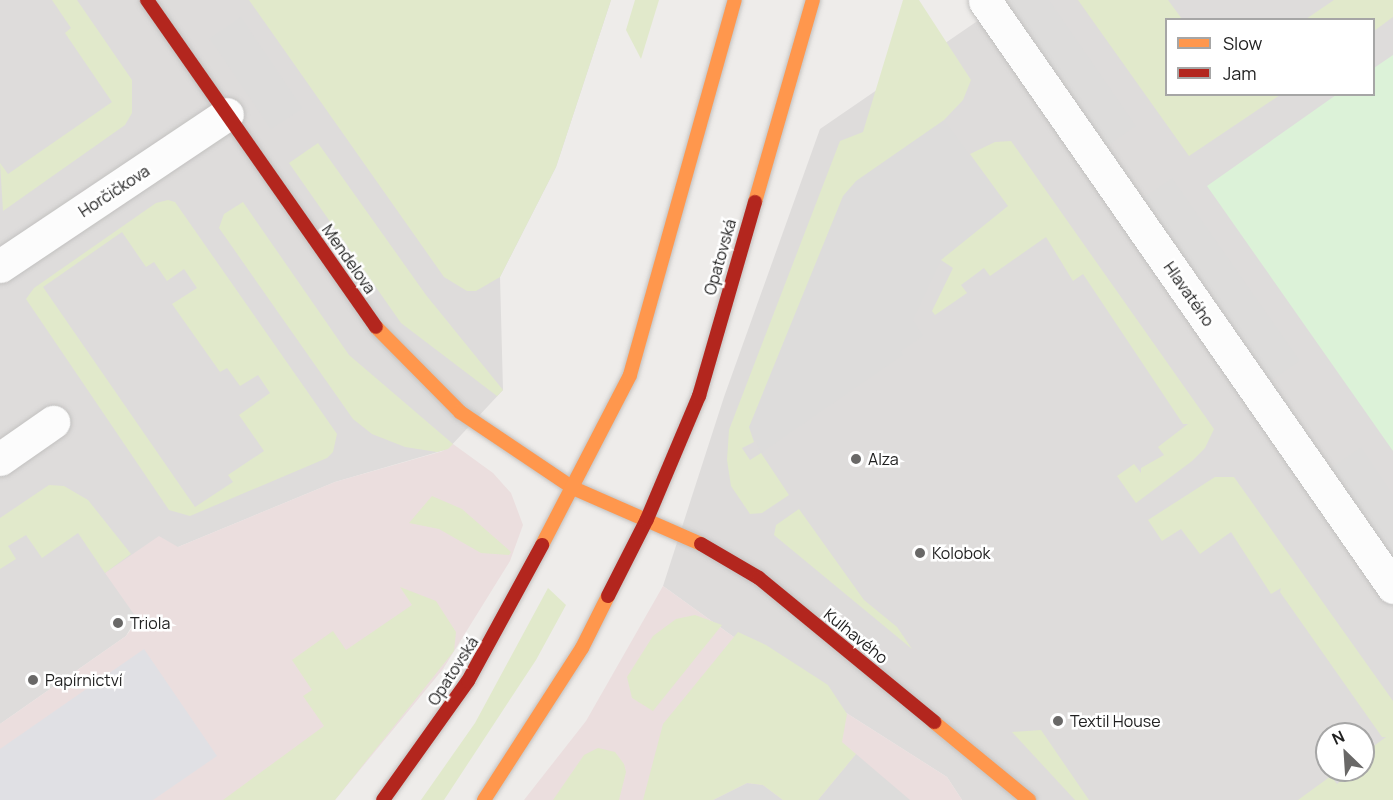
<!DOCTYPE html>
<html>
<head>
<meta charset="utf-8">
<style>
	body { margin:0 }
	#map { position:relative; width:1393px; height:800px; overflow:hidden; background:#eeecea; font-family:Manrope,sans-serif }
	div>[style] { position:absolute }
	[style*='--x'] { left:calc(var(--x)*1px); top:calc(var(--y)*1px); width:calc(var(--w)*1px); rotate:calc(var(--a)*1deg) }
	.residential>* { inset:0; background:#dedcdb }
	.commercial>* { inset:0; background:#ebdede }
	.religious>* { inset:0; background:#dddcdb; transform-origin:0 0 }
	.grass>* { inset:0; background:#e1e9cb }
	.park>* { inset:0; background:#dcf2d8 }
	.plaza>* { inset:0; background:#e0e0e4 }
	.roads { filter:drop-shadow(0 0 2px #c2c1c0) drop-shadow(0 0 2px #c2c1c0) }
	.street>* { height:33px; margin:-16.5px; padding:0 16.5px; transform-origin:16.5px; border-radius:16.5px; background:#fcfcfc }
	.slow>* { height:14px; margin:-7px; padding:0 7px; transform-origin:7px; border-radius:7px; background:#ff974d }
	.jam>* { height:14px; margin:-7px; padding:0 7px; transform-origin:7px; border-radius:7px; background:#b3261e }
	.dots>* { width:16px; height:16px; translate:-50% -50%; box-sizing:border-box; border:3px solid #fff; border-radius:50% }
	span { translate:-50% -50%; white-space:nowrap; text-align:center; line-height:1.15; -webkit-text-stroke:5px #fff; paint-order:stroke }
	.street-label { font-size:16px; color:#212121 }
	.poi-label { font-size:16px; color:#212121 }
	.left { translate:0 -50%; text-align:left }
	.legend { position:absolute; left:1165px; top:18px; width:210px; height:78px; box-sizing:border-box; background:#fff; border:2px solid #a6a6a6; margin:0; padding:8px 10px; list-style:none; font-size:18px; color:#212121 }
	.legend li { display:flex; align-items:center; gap:12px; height:30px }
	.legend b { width:30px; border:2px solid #a6a6a6 }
	.north { position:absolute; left:1315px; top:722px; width:60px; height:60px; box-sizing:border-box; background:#fff; border:2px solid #a6a6a6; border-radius:50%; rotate:335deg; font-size:16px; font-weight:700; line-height:24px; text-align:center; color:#212121 }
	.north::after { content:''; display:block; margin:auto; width:21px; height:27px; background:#696867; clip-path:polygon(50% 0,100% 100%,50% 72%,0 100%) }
</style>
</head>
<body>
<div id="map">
	<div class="residential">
		<i style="clip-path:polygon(0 0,611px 0,556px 167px,500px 277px,503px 390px,448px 449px,335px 482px,178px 547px,126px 636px,0 724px)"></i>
		<i style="clip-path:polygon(evenodd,1008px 0,1393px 0,1393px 800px,962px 800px,947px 777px,785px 674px,663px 586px,724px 397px,820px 129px,1008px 0,1166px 20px,1374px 20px,1374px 94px,1166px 94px,1166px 20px,1008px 0,1327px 734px,1363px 734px,1363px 770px,1327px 770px,1327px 734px)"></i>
	</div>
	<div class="commercial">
		<i style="clip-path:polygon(453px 444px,493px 473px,511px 493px,523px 525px,510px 561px,443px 669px,335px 800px,0 800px,0 724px,126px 636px,138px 620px,105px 573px,159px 536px,178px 547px,335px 482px,443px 451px)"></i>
		<i style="clip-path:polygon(663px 586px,785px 674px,947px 777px,962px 800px,524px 800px,586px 721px)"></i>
	</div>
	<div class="religious">
		<i style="clip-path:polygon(1005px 0,1049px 0,1136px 126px,1107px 146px)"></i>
		<i style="left:241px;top:17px;width:110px;height:38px;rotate:56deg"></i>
		<i style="clip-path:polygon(944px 120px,1008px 206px,941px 260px,913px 320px,923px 336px,901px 351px,903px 355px,761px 453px,749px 427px,843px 196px,856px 181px)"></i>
		<i style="left:1172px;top:178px;width:223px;height:35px;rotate:55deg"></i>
		<i style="clip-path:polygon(1361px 447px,1393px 495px,1393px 558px,1331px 468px)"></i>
		<i style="clip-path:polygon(856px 754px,910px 800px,818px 800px)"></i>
		<i style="clip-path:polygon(747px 783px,763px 785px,783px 800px,713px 800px)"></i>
	</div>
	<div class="grass">
		<i style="clip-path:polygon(52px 0,77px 0,132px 80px,132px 113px,125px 125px,3px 211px,0 163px,8px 174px,112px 102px,65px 33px,71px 28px)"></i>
		<i style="clip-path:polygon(249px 0,611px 0,556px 167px,500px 277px,476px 291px,467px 291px,444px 277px)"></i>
		<i style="clip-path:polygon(635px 0,659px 0,641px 59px,626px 30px)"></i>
		<i style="clip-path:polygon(903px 0,919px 0,971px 80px,963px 100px,944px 120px,856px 181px,843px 196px,749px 427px,754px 442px,742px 448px,750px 460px,761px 453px,789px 495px,762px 513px,750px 514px,731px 486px,727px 460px,729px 430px,840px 141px,863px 132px)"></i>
		<i style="clip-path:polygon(1078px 0,1168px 0,1182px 19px,1166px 20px,1166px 94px,1280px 95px,1189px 156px)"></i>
		<i style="clip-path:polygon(1334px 0,1393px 0,1393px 17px,1374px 31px,1374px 20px,1306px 19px)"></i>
		<i style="clip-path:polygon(1011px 141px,1214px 429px,1205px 448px,1192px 461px,1136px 503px,1117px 476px,1134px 464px,1141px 473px,1141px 468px,1164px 455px,1158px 447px,1188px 424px,1183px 424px,1083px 274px,1073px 281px,1046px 237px,990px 276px,984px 268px,961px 285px,967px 293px,935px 315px,932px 311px,953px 268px,941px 260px,1008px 206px,970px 154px,995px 142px)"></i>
		<i style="clip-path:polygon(318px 143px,426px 295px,503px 390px,497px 396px,401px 323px,289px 163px)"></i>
		<i style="clip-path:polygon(evenodd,168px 200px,175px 202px,337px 434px,333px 452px,327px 458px,190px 516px,169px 510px,26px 299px,34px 288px,156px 203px,168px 200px,122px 232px,146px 267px,154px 262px,167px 281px,184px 269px,197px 288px,172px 304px,220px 372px,227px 368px,240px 386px,258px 375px,270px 393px,239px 415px,264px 451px,228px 475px,233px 482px,195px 507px,43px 287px,122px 232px)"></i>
		<i style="clip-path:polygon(243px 202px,349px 355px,453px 444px,448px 449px,437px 452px,405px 447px,372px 434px,353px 419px,219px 228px,224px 214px)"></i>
		<i style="clip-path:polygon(1215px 477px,1234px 477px,1393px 701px,1393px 800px,1298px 800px,1331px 776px,1337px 784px,1354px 770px,1363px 770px,1363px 754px,1386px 737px,1382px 737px,1280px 592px,1281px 588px,1271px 594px,1231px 532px,1200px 554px,1181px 529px,1162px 541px,1148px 520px)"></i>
		<i style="clip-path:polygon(49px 485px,64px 486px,88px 500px,131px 554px,105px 573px,78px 533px,42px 558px,26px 535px,8px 546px,16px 559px,0 569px,0 518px)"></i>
		<i style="clip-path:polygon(432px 496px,462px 509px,511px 552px,509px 555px,481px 553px,439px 529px,409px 523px)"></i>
		<i style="clip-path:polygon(799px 509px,864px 600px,897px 627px,912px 649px,774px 535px,776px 525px)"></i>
		<i style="clip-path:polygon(400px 587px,436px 601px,456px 632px,454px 651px,335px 800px,223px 800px,324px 726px,303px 696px,312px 690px,292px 660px,333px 631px,346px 650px,412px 605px)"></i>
		<i style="clip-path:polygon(548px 588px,566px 605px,536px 660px,444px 800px,421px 800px,475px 723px)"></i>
		<i style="clip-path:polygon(695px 615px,722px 625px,653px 711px,632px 698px,627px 677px,653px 636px,676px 619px)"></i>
		<i style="clip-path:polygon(738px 632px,766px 645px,828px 685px,847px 714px,842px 742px,856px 754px,818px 800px,783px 800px,763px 785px,747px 783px,713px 800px,643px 800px,663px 724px)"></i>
		<i style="clip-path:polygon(1041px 730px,1089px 800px,1075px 800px,1012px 732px)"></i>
		<i style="clip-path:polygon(598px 748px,615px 752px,624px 764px,626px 772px,619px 800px,553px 800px,584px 755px)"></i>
	</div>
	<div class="park">
		<i style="clip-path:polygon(1393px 55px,1393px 451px,1207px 186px,1336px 95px,1374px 94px,1374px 68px)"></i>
	</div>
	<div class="plaza">
		<i style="clip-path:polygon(144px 649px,217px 756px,153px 800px,0 800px,0 749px)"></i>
	</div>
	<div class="roads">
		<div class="street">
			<i style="--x:985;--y:1;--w:714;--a:55.15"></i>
			<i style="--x:0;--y:266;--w:273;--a:-33.8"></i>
			<i style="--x:0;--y:459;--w:65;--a:-34.9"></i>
		</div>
		<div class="slow">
			<i style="--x:755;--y:202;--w:210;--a:-74"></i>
			<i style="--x:376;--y:327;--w:120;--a:45.3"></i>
			<i style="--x:460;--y:412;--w:136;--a:33.9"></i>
			<i style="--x:573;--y:488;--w:140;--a:23.6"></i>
			<i style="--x:542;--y:545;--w:191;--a:-62.6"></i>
			<i style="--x:630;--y:375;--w:389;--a:-74.4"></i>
			<i style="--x:934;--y:722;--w:123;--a:39.4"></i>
			<i style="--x:484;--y:800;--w:181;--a:-57.2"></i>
			<i style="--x:582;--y:648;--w:58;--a:-63.4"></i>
		</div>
		<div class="jam">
			<i style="--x:147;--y:0;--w:399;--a:55"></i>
			<i style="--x:701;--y:544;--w:67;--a:30.4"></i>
			<i style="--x:759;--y:578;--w:227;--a:39.4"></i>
			<i style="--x:608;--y:596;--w:86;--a:-63.1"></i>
			<i style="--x:647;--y:519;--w:134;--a:-67.1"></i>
			<i style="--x:699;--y:396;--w:202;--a:-73.9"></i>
			<i style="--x:383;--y:800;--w:146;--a:-54.5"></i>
			<i style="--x:468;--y:681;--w:155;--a:-61.4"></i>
		</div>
	</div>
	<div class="dots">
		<i style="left:856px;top:459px;background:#696867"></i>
		<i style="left:920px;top:553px;background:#696867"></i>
		<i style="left:118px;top:623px;background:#696867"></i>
		<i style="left:33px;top:680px;background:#696867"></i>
		<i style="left:1058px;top:721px;background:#696867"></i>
	</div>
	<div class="street-label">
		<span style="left:114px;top:191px;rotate:-33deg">Horčičkova</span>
		<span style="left:720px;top:257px;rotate:-74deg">Opatovská</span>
		<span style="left:349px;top:259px;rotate:55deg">Mendelova</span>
		<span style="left:1189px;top:294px;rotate:55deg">Hlavatého</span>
		<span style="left:856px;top:636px;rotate:39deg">Kulhavého</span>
		<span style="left:453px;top:671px;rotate:-57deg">Opatovská</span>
	</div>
	<div class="poi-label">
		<span class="left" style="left:868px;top:459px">Alza</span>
		<span class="left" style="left:932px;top:553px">Kolobok</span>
		<span class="left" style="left:130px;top:623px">Triola</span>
		<span class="left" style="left:45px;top:680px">Papírnictví</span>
		<span class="left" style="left:1070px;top:721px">Textil House</span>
	</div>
	<ul class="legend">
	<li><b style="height:8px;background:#ff974d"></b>Slow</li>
	<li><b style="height:8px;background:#b3261e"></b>Jam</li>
	</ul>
	<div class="north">N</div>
</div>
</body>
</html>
